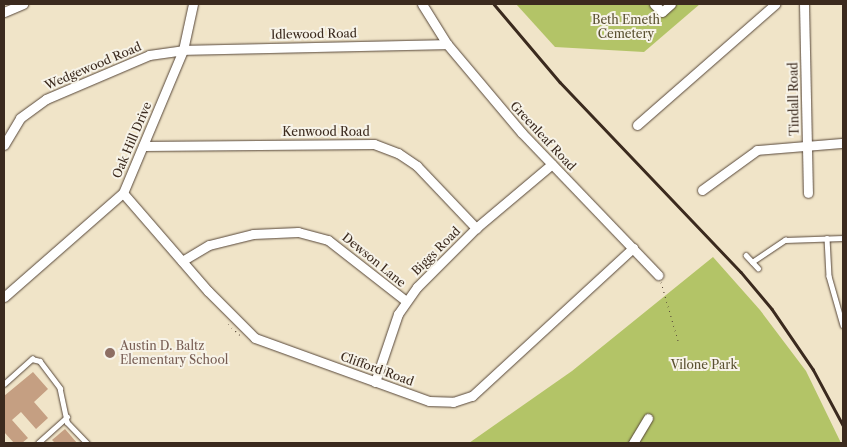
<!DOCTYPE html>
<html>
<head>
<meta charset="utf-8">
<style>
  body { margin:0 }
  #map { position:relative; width:847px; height:447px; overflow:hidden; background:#f0e4c8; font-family:"Libre Caslon Text",serif }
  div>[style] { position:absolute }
  .green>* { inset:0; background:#b3c467 }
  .building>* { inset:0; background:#c59f82 }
  .path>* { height:1px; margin-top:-0.5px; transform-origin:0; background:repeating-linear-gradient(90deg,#564638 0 1px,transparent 0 5px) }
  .roads { filter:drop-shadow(0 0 1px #564638) drop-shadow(0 0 1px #564638) }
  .lane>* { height:4.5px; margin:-2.25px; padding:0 2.25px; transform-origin:2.25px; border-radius:2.25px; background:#fff }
  .street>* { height:9px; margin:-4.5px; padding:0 4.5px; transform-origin:4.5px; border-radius:4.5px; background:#fff }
  .rail>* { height:2.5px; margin:-1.25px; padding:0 1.25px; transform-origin:1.25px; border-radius:1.25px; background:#3b2a1e }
  .dots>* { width:14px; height:14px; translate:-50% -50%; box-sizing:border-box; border:2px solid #f7f3e8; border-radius:50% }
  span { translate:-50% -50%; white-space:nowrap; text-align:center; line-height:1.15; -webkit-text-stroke:4px #f7f3e8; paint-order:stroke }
  .park-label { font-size:12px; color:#595030 }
  .street-label { font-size:12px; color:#3b2a1e }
  .education-label { font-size:12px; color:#785e54 }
  .left { translate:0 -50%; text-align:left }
  .frame { position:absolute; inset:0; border:5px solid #3b2a1e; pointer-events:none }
</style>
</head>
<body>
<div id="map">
  <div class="green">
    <div style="clip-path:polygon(516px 4px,700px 4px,644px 52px,555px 47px)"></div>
    <div style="clip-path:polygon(713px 257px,760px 310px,806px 371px,841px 443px,469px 443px,572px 371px)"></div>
  </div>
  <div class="building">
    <div style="clip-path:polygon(33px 372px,48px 389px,34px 402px,48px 418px,36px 429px,21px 412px,12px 420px,28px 438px,22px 443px,14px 443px,4px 432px,4px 396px)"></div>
    <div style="clip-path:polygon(65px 429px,77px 443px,55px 443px,52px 440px)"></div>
  </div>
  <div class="path">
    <div style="left:661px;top:282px;width:65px;rotate:73.8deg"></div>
    <div style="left:228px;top:324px;width:16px;rotate:43deg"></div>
  </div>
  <div class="roads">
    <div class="lane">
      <div style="left:827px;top:238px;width:38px;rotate:87deg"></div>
      <div style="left:829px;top:276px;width:51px;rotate:74.1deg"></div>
      <div style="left:746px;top:255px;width:18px;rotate:47deg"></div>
      <div style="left:752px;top:262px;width:40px;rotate:-34deg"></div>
      <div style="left:785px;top:240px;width:58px;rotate:-2deg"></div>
      <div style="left:4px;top:384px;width:38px;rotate:-42deg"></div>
      <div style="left:32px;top:359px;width:8px;rotate:14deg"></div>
      <div style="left:40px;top:361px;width:34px;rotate:53deg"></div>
      <div style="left:60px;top:388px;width:35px;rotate:78deg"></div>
      <div style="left:67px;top:422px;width:29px;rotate:46deg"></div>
      <div style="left:38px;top:443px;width:39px;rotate:-42deg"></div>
    </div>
    <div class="street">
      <div style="left:422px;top:4px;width:47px;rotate:58deg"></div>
      <div style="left:447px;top:44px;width:116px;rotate:49.9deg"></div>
      <div style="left:522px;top:133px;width:197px;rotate:46.2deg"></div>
      <div style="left:654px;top:4px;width:11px;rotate:45deg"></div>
      <div style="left:662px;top:12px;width:12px;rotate:-42deg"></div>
      <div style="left:804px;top:4px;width:189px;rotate:88.8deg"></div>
      <div style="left:4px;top:12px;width:21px;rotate:-23deg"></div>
      <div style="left:637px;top:125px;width:184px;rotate:-41.2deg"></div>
      <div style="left:4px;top:145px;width:31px;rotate:-59deg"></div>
      <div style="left:20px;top:118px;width:32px;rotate:-36deg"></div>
      <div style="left:46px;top:99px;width:112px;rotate:-23.1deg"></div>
      <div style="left:149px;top:55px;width:34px;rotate:-8deg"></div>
      <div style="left:183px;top:50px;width:264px;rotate:-1.3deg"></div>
      <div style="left:143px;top:146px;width:231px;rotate:-0.5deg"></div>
      <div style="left:374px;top:144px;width:26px;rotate:21deg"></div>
      <div style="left:398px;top:153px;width:23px;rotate:34deg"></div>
      <div style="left:417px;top:166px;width:86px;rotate:46.4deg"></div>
      <div style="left:702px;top:190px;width:68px;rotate:-36deg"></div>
      <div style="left:757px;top:150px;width:86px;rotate:-4.7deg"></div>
      <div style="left:123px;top:193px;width:130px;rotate:49.1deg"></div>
      <div style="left:208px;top:291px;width:66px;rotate:45deg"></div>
      <div style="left:255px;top:338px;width:185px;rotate:19.9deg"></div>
      <div style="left:429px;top:401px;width:24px;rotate:2deg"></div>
      <div style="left:453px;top:402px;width:20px;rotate:-18deg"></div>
      <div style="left:472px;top:396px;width:219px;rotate:-42.6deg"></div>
      <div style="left:182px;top:261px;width:31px;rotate:-31deg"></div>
      <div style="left:209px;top:245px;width:45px;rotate:-14deg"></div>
      <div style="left:253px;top:234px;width:45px;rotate:-2.5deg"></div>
      <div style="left:298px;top:232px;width:31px;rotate:15deg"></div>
      <div style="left:328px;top:240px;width:99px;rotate:38deg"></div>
      <div style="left:4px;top:297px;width:158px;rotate:-41.2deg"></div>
      <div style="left:123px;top:193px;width:155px;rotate:-67.2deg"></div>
      <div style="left:183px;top:50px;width:47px;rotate:-77.7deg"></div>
      <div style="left:375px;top:382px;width:72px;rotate:-71.3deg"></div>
      <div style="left:398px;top:314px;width:33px;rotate:-55deg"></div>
      <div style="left:417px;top:287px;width:83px;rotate:-45deg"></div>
      <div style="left:476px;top:228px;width:99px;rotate:-40.1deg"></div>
      <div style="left:633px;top:443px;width:29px;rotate:-59deg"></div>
    </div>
  </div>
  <div class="rail">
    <div style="left:494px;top:4px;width:102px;rotate:49.8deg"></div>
    <div style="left:560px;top:82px;width:262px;rotate:46.4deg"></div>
    <div style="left:741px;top:272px;width:48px;rotate:50deg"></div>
    <div style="left:772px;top:309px;width:73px;rotate:55.7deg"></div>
    <div style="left:813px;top:369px;width:64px;rotate:61.8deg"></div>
  </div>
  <div class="dots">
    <div style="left:110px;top:353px;background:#8d6e63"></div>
  </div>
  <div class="park-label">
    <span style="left:626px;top:27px">Beth Emeth<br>Cemetery</span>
    <span style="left:704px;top:365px">Vilone Park</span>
  </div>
  <div class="street-label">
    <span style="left:314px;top:34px;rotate:-1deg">Idlewood Road</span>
    <span style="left:93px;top:66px;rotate:-23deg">Wedgewood Road</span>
    <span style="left:794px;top:99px;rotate:-91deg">Tindall Road</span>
    <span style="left:326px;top:132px">Kenwood Road</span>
    <span style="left:543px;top:136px;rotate:47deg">Greenleaf Road</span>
    <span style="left:132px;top:140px;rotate:-67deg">Oak Hill Drive</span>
    <span style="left:436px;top:251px;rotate:-45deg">Biggs Road</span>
    <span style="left:374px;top:260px;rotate:39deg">Dewson Lane</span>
    <span style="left:377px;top:369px;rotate:20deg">Clifford Road</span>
  </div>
  <div class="education-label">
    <span class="left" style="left:120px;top:353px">Austin D. Baltz<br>Elementary School</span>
  </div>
  <div class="frame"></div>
</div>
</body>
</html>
